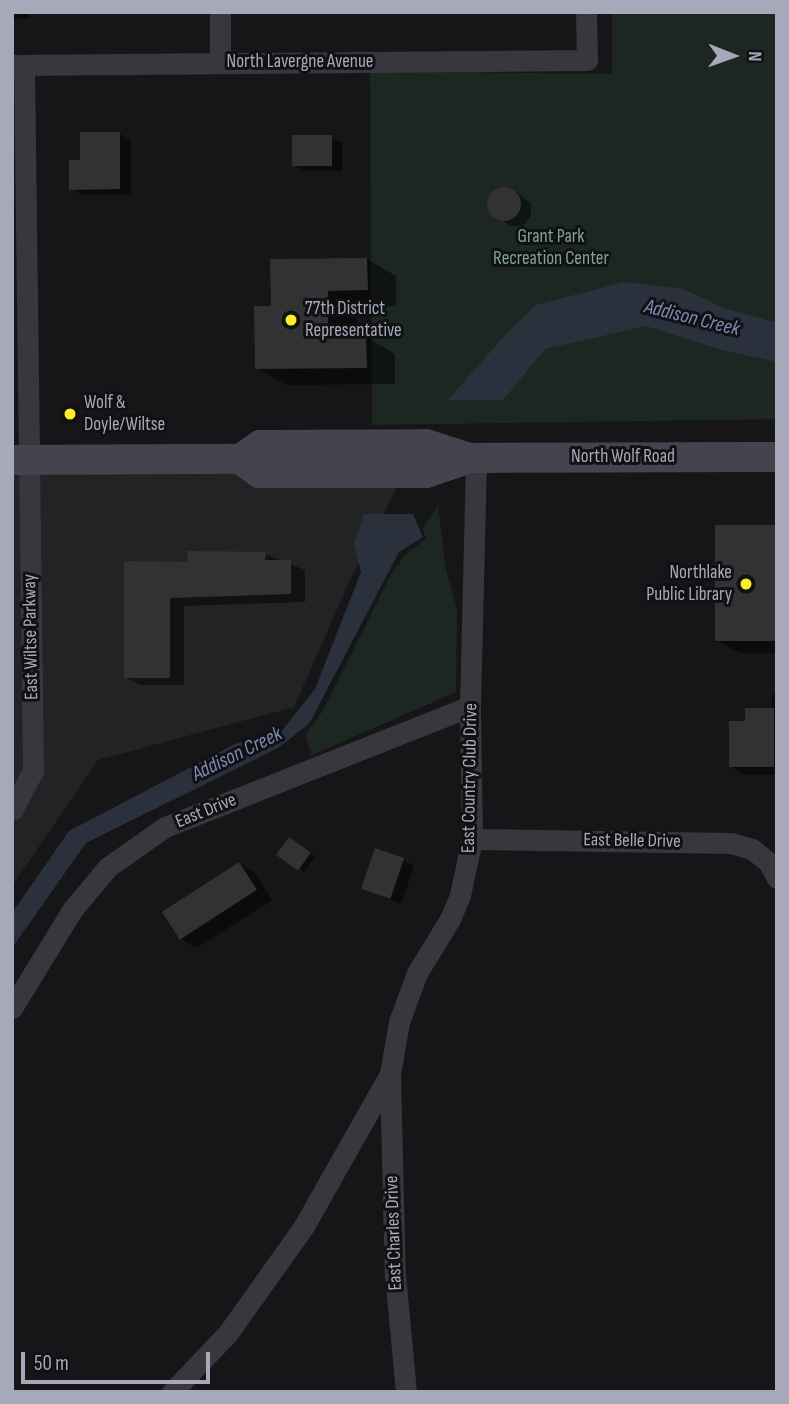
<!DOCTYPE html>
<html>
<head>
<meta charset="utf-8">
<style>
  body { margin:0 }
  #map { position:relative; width:789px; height:1404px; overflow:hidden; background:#161618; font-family:"Sofia Sans Condensed",sans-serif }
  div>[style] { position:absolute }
  .built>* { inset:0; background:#232225 }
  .green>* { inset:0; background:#1d2721 }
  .water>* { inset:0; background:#2b303d }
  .shadow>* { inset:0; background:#0007; transform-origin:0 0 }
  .building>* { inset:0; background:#323134; transform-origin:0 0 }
  .round { border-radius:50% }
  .street>* { height:21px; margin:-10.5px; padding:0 10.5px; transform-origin:10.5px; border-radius:10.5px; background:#37373d }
  .secondary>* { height:30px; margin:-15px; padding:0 15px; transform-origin:15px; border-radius:15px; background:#45444e }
  .dots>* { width:19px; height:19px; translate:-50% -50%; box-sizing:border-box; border:4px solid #111113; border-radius:50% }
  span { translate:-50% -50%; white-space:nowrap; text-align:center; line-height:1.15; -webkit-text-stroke:6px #111113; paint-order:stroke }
  .street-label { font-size:19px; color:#a7a8b9 }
  .park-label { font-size:19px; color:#7ca68a }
  .poi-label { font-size:19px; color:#a7a8b9 }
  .left { translate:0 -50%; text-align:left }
  .right { translate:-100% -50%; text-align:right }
  .water-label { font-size:21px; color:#7b8bb7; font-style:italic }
  .frame { position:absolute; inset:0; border:14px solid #a7a8b9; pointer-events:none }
  .north { position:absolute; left:698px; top:21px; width:70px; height:70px; -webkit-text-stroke:5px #111113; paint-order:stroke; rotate:91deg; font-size:19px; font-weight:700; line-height:28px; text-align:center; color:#a7a8b9 }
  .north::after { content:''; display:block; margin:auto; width:24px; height:32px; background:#a7a8b9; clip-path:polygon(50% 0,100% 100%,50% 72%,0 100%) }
  .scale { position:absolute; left:21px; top:1352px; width:189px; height:32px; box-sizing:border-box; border:4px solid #a7a8b9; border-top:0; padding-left:9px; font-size:21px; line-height:24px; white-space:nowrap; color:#a7a8b9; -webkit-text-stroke:5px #111113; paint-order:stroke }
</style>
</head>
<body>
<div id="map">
  <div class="built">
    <div style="clip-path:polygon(412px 458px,350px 580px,294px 707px,98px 760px,12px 886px,12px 460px)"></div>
  </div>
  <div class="green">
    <div style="clip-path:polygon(612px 12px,777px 12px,777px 419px,372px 425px,370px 71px,612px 74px)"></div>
    <div style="clip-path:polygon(438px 506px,446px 569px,457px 610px,456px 692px,312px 755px,305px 735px,322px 712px,390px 576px,406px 554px,426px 539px,423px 528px)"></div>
  </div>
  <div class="water">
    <div style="clip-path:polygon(624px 282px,683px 289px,724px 308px,777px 323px,777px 362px,722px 350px,646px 326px,545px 349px,503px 400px,448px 400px,505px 335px,536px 305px)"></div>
    <div style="clip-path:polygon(364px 514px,413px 514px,423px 537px,399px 552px,309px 724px,278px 748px,86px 843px,12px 948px,12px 913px,69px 831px,235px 744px,281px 732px,315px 689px,361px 572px,354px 544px)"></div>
  </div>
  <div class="shadow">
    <div style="left:12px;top:12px;width:17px;height:7px"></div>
    <div style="clip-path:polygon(120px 134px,131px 140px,131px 195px,82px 195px,71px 189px,82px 162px)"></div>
    <div style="clip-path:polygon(331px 137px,342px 143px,342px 171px,305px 171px,294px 165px)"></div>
    <div style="clip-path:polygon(511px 188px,531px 204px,531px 216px,523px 226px,510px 226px,490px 210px,490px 197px,499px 189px)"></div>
    <div style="clip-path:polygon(367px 259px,396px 276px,396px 306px,356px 306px,357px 337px,366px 337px,395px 354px,395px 384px,286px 385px,257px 368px,273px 307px)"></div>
    <div style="clip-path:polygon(777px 527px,777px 653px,740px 653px,718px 641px)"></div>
    <div style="clip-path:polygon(265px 554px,305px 570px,305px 602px,184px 606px,184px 685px,140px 685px,125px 677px,189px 563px)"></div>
    <div style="clip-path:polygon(772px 694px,777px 694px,777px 774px,745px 775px,731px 766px,747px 722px,772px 709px)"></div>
    <div style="clip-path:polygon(295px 842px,315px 857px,304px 872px,279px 855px)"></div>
    <div style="clip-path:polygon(403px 860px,414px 866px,401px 904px,363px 888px)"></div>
    <div style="clip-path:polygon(239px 864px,255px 873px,272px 900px,197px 948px,180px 938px)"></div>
  </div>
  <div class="building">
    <div style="clip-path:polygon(80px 132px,120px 132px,120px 189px,69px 190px,69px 160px,80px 160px)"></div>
    <div style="left:292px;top:135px;width:40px;height:31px"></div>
    <div class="round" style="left:487px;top:187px;width:34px;height:34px"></div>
    <div style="clip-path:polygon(367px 258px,368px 290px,328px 291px,328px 336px,366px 335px,367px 368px,255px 369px,254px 306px,271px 306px,270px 259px)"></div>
    <div style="left:777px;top:525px;width:116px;height:62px;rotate:90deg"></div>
    <div style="clip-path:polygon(187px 551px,266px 552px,265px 560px,291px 560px,291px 594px,170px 598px,170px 678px,124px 678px,124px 561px,188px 562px)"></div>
    <div style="clip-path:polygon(745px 708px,774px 708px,774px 767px,729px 767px,729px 721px,745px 721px)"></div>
    <div style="left:289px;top:837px;width:27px;height:22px;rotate:36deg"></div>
    <div style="left:375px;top:848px;width:31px;height:43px;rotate:19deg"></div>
    <div style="left:239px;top:862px;width:33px;height:92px;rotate:57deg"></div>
  </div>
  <div class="street">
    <div style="left:220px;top:12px;width:50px;rotate:90deg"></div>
    <div style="left:12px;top:65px;width:575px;rotate:-0.5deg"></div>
    <div style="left:587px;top:60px;width:48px;rotate:-91.2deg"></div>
    <div style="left:12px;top:810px;width:44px;rotate:-61.7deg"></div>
    <div style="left:33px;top:771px;width:706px;rotate:-90.73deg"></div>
    <div style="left:472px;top:839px;width:259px;rotate:0.9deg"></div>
    <div style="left:731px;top:843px;width:22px;rotate:16deg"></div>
    <div style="left:752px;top:849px;width:22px;rotate:39deg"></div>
    <div style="left:769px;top:863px;width:17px;rotate:62deg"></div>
    <div style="left:12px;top:1008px;width:115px;rotate:-58.5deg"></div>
    <div style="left:72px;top:910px;width:56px;rotate:-50.1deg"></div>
    <div style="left:108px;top:867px;width:70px;rotate:-35.1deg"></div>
    <div style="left:165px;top:827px;width:328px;rotate:-21.6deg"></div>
    <div style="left:390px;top:1076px;width:199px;rotate:88.6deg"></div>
    <div style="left:395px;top:1275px;width:118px;rotate:84.6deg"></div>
    <div style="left:172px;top:1392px;width:81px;rotate:-46.5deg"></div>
    <div style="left:228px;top:1333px;width:131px;rotate:-54.6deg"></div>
    <div style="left:304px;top:1226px;width:175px;rotate:-60.5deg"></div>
    <div style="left:390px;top:1074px;width:53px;rotate:-80.2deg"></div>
    <div style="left:399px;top:1022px;width:52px;rotate:-69.8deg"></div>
    <div style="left:417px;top:973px;width:63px;rotate:-58.6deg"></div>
    <div style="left:450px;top:919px;width:26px;rotate:-67deg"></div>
    <div style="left:460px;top:895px;width:57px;rotate:-77.9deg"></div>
    <div style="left:472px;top:839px;width:133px;rotate:-90.9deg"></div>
    <div style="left:470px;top:706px;width:249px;rotate:-88.6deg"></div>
  </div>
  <div class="secondary">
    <div style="left:240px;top:459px;width:24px;rotate:36deg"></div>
    <div style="left:259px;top:473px;width:167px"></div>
    <div style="left:426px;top:473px;width:46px;rotate:-18.8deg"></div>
    <div style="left:470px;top:458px;width:307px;rotate:-0.2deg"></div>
    <div style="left:12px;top:460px;width:228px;rotate:-0.3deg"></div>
    <div style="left:240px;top:459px;width:24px;rotate:-35deg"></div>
    <div style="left:260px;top:445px;width:166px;rotate:-0.3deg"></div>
    <div style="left:426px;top:444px;width:46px;rotate:17.7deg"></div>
  </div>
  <div class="dots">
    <div style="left:291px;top:320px;background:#ffee27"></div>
    <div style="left:70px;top:414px;background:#ffee27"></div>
    <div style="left:746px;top:584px;background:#ffee27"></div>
  </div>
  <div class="street-label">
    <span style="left:300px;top:62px">North Lavergne Avenue</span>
    <span style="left:623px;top:457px">North Wolf Road</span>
    <span style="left:31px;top:637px;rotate:-91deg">East Wiltse Parkway</span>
    <span style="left:470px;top:778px;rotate:-89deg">East Country Club Drive</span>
    <span style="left:206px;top:811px;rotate:-22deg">East Drive</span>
    <span style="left:632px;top:841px;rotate:1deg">East Belle Drive</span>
    <span style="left:394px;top:1233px;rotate:-92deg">East Charles Drive</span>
  </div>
  <div class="park-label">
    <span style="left:551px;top:248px">Grant Park<br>Recreation Center</span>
  </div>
  <div class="poi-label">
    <span class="left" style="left:305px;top:320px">77th District<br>Representative</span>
    <span class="left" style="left:84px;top:414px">Wolf &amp;<br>Doyle/Wiltse</span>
    <span class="right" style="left:732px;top:584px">Northlake<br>Public Library</span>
  </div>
  <div class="water-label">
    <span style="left:692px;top:318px;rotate:14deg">Addison Creek</span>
    <span style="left:237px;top:754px;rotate:-26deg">Addison Creek</span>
  </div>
  <div class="frame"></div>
  <div class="north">N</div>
  <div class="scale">50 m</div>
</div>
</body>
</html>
